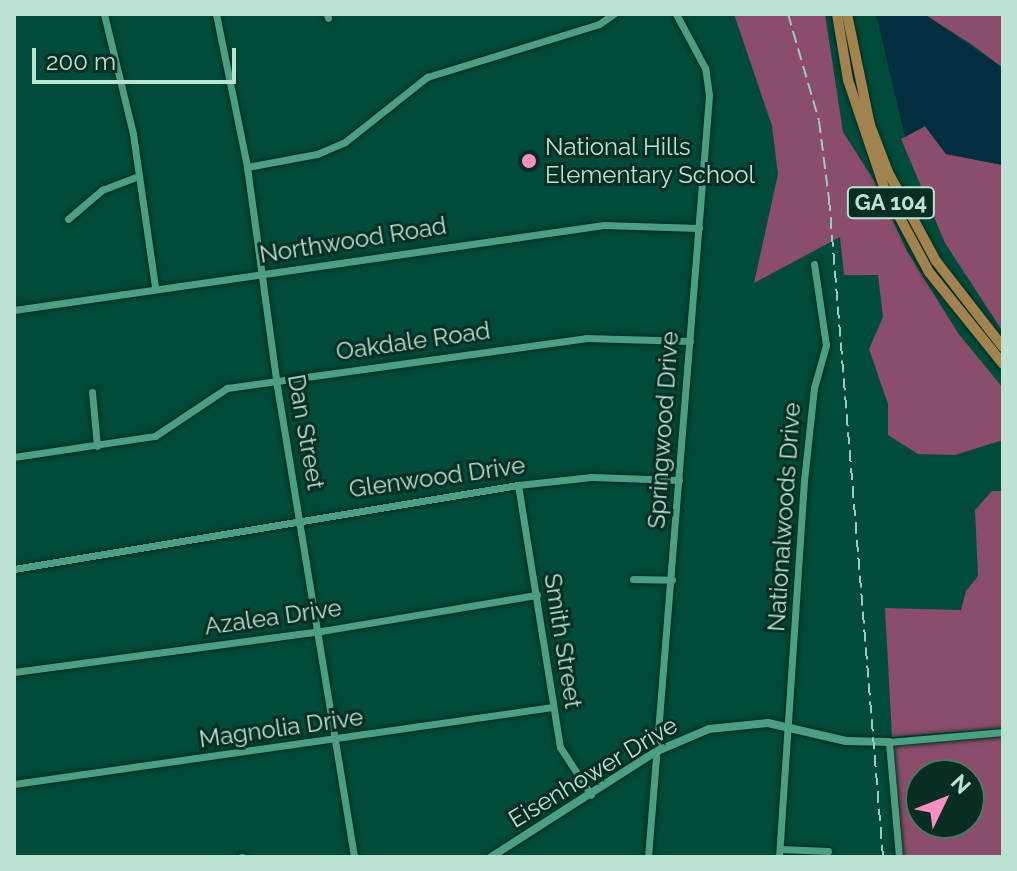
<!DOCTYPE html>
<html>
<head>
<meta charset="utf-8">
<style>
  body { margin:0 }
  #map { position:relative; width:1017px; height:871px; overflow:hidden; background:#004b39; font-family:Raleway,sans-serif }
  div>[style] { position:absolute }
  .green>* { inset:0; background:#8a4d6b }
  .water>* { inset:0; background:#042e3f }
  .roads { filter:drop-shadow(0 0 2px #002e21) drop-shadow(0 0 2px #002e21) }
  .minor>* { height:7px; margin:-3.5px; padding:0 3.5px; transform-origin:3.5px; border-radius:3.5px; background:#4c9f84 }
  .tertiary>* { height:8px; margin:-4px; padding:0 4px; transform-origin:4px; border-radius:4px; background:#4c9f84 }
  .primary>* { height:10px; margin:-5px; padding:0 5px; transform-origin:5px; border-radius:5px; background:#a2834f }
  .rail>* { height:2px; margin-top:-1px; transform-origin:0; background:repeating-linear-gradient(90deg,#9dcaba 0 12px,transparent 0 18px) }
  .dots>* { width:22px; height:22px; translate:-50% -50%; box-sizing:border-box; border:4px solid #082d22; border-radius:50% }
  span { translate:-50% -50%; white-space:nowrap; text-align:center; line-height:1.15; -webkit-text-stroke:6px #082d22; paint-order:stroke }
  .shield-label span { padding:2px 6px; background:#082d22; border:2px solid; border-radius:6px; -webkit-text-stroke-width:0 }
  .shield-label { font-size:22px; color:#bbe2d3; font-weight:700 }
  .poi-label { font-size:24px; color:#bbe2d3 }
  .left { translate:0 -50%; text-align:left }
  .street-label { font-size:24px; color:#bbe2d3 }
  .frame { position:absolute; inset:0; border:16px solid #bbe2d3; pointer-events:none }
  .north { position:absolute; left:905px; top:759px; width:80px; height:80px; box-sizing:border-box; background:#082d22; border:2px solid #507569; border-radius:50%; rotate:47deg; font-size:22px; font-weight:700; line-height:32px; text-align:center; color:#bbe2d3 }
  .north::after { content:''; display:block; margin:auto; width:28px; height:36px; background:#fb8fc4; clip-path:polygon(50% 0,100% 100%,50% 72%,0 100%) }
  .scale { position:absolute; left:32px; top:48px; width:204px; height:36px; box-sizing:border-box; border:4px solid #bbe2d3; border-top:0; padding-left:10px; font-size:24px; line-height:28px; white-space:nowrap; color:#bbe2d3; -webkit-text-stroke:6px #082d22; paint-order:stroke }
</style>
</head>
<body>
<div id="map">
  <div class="green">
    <div style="clip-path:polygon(734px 14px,825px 14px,843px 132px,875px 182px,907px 251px,958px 333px,1003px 388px,1003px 440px,955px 455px,918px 454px,888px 435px,888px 404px,869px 349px,883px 317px,878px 275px,844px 275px,840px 237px,754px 283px,778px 174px,772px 126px)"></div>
    <div style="clip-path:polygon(924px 14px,1001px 14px,1003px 68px,971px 44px)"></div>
    <div style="clip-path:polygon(925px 126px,946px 154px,1003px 165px,1003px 332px,945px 243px,901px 139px)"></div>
    <div style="clip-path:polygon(992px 491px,1003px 491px,1003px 728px,892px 737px,885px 608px,961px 610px,966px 591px,978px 576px,975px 510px)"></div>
    <div style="clip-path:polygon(evenodd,1003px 730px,1003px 857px,898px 857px,889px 742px,1003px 730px,921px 775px,969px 775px,969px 823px,921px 823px,921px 775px)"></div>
  </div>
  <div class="water">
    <div style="clip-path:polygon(876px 14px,924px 14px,1003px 68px,1003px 165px,946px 154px,925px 126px,905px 137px)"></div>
  </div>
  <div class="roads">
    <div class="minor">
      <div style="left:104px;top:14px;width:123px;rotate:76.4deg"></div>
      <div style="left:133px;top:134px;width:155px;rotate:81.8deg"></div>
      <div style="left:216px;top:14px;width:156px;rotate:78.5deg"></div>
      <div style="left:247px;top:167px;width:215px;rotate:82.2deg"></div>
      <div style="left:276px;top:380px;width:483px;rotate:80.7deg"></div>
      <div style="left:327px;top:14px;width:4px;rotate:76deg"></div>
      <div style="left:247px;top:167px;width:71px;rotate:-10.5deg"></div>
      <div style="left:317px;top:154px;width:30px;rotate:-23deg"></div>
      <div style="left:345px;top:142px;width:105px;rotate:-38.4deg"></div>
      <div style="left:427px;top:77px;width:180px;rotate:-17.1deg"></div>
      <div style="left:599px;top:24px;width:18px;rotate:-34deg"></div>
      <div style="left:68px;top:219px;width:45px;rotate:-40.5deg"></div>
      <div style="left:102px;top:190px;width:39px;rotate:-21deg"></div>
      <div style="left:14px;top:310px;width:596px;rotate:-8.2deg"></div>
      <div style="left:604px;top:225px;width:95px;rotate:1.8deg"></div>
      <div style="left:92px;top:392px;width:54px;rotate:84.7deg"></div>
      <div style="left:14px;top:457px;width:143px;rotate:-8.5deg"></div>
      <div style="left:155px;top:436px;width:87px;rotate:-33.7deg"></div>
      <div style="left:227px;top:388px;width:362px;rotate:-7.9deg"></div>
      <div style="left:586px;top:338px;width:104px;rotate:1.7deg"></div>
      <div style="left:518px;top:485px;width:265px;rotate:80.9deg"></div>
      <div style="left:560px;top:747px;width:57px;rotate:57.1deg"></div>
      <div style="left:14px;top:569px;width:511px;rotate:-9.46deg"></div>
      <div style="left:518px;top:485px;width:74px;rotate:-6.2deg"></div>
      <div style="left:592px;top:477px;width:87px;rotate:2deg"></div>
      <div style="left:633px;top:579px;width:39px;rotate:1deg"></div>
      <div style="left:14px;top:672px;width:310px;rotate:-7.6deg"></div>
      <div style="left:321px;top:631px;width:219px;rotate:-9.5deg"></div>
      <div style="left:14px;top:784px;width:544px;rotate:-8.13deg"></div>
      <div style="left:780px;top:849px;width:48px;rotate:2.4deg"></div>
      <div style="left:241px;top:857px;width:1px"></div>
      <div style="left:648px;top:857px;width:764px;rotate:-85.42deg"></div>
      <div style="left:709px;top:95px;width:27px;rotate:-98deg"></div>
      <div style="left:705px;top:68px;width:61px;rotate:-118.2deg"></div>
      <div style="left:779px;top:857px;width:377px;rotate:-86.2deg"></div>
      <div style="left:804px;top:481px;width:94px;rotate:-83.9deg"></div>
      <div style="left:814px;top:388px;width:45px;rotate:-74.4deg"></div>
      <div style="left:826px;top:345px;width:82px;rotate:-98.4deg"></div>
      <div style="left:899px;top:857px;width:115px;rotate:-95deg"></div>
      <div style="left:889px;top:742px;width:114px;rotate:-5deg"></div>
    </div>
    <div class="tertiary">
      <div style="left:491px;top:857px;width:195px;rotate:-32.6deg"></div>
      <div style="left:655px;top:752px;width:59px;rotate:-23.1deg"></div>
      <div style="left:709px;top:729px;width:59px;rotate:-5.8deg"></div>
      <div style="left:768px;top:723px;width:80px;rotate:13deg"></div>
      <div style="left:846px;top:741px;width:43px;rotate:1.3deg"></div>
    </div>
    <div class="primary">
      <div style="left:837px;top:14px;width:67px;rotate:80.5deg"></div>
      <div style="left:848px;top:80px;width:116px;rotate:71.4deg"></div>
      <div style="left:885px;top:190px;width:93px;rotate:61.8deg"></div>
      <div style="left:929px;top:272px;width:118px;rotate:51.2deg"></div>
      <div style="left:847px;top:14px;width:113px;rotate:78.3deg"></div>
      <div style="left:870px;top:125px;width:50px;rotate:69deg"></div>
      <div style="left:888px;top:172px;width:101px;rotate:61.7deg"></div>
      <div style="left:936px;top:261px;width:109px;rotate:52.1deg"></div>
    </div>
  </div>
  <div class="rail">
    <div style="left:788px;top:14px;width:111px;rotate:73.8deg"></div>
    <div style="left:819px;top:121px;width:79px;rotate:82.7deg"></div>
    <div style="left:829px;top:199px;width:660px;rotate:85.31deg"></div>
  </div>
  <div class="dots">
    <div style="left:529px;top:161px;background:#fb8fc4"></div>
  </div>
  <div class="shield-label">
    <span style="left:891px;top:203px">GA 104</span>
  </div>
  <div class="poi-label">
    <span class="left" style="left:545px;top:161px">National Hills<br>Elementary School</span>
  </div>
  <div class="street-label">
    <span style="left:353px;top:240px;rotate:-9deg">Northwood Road</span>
    <span style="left:413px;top:341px;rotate:-8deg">Oakdale Road</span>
    <span style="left:663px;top:430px;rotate:-86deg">Springwood Drive</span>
    <span style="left:306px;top:432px;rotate:80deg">Dan Street</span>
    <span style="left:437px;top:477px;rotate:-8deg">Glenwood Drive</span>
    <span style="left:784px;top:517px;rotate:-86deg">Nationalwoods Drive</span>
    <span style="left:273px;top:617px;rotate:-8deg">Azalea Drive</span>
    <span style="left:563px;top:641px;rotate:81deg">Smith Street</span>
    <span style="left:281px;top:728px;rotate:-8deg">Magnolia Drive</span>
    <span style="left:593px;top:772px;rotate:-31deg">Eisenhower Drive</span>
  </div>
  <div class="frame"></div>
  <div class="north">N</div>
  <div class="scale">200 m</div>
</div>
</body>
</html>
